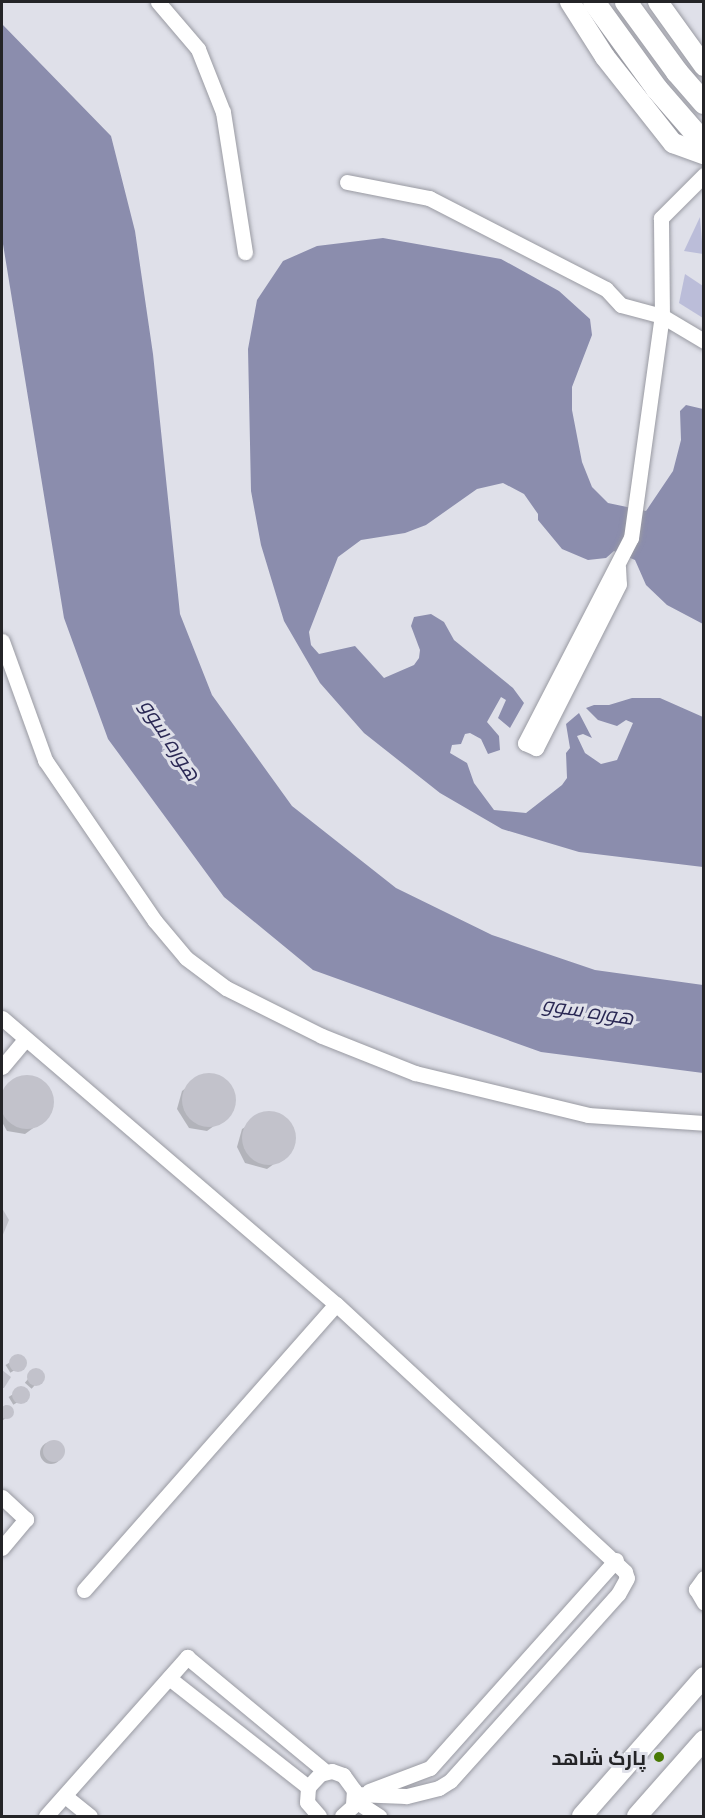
<!DOCTYPE html>
<html>
<head>
<meta charset="utf-8">
<style>
  body { margin:0 }
  #map { position:relative; width:705px; height:1818px; overflow:hidden; background:#dfe0e9; font-family:Merriweather,Cairo,serif }
  div>[style] { position:absolute }
  .green>* { inset:0; background:#bbbdd9 }
  .water>* { inset:0; background:#8b8dad }
  .shadow>* { inset:0; background:#0003; transform-origin:0 0 }
  .round { border-radius:50% }
  .building>* { inset:0; background:#c2c2cb }
  .roads { filter:drop-shadow(0 0 2px #999aa2) drop-shadow(0 0 2px #999aa2) }
  .minor>* { height:15px; margin:-7.5px; padding:0 7.5px; transform-origin:7.5px; border-radius:7.5px; background:#fff }
  .major>* { height:20px; margin:-10px; padding:0 10px; transform-origin:10px; border-radius:10px; background:#fff }
  .highway>* { height:22px; margin:-11px; padding:0 11px; transform-origin:11px; border-radius:11px; background:#fff }
  .dots>* { width:16px; height:16px; translate:-50% -50%; box-sizing:border-box; border:3px solid #dfe0e9; border-radius:50% }
  span { translate:-50% -50%; white-space:nowrap; text-align:center; line-height:1.15; -webkit-text-stroke:6px #dfe0e9; paint-order:stroke }
  .poi-label { font-size:20px; color:#242427; font-weight:700 }
  .right { translate:-100% -50%; text-align:right }
  .water-label { font-size:21px; color:#2a2854; font-style:italic }
  .frame { position:absolute; inset:0; border:3px solid #242427; pointer-events:none }
</style>
</head>
<body>
<div id="map">
  <div class="green">
    <div style="clip-path:polygon(700px 217px,703px 254px,684px 251px)"></div>
    <div style="clip-path:polygon(685px 274px,703px 286px,703px 318px,679px 303px)"></div>
  </div>
  <div class="water">
    <div style="clip-path:polygon(2px 24px,111px 136px,135px 231px,153px 354px,180px 614px,212px 695px,292px 806px,396px 888px,492px 935px,595px 970px,703px 985px,703px 1073px,541px 1052px,313px 970px,224px 897px,108px 739px,64px 618px,2px 238px)"></div>
    <div style="clip-path:polygon(383px 238px,501px 259px,559px 291px,590px 319px,592px 335px,572px 387px,572px 410px,582px 462px,592px 487px,608px 503px,646px 511px,673px 471px,681px 440px,680px 411px,686px 405px,703px 409px,703px 624px,667px 605px,646px 585px,635px 560px,614px 551px,606px 558px,588px 560px,562px 549px,538px 520px,538px 514px,524px 494px,503px 483px,477px 489px,426px 525px,405px 533px,361px 540px,338px 557px,309px 632px,311px 645px,319px 654px,355px 646px,384px 678px,414px 665px,419px 658px,420px 650px,411px 626px,414px 617px,431px 614px,444px 622px,454px 640px,513px 688px,524px 703px,510px 728px,498px 718px,506px 700px,501px 697px,487px 722px,499px 736px,500px 750px,488px 754px,481px 739px,470px 733px,465px 734px,461px 744px,452px 745px,450px 753px,467px 763px,474px 783px,494px 810px,526px 813px,562px 785px,567px 778px,566px 753px,570px 748px,566px 724px,579px 713px,592px 738px,583px 734px,577px 736px,585px 753px,601px 764px,617px 760px,633px 723px,626px 720px,617px 726px,598px 720px,586px 708px,594px 705px,609px 705px,632px 698px,660px 698px,703px 717px,703px 867px,579px 852px,502px 829px,440px 793px,364px 733px,320px 683px,284px 621px,261px 545px,251px 491px,248px 349px,257px 300px,283px 261px,317px 246px)"></div>
  </div>
  <div class="shadow">
    <div style="clip-path:polygon(204px 1075px,226px 1081px,234px 1097px,229px 1115px,207px 1131px,189px 1128px,177px 1109px,182px 1091px)"></div>
    <div style="clip-path:polygon(22px 1078px,40px 1081px,52px 1100px,47px 1118px,25px 1134px,7px 1131px,2px 1122px,2px 1092px)"></div>
    <div style="clip-path:polygon(269px 1113px,286px 1119px,294px 1135px,289px 1153px,267px 1169px,245px 1163px,237px 1147px,242px 1129px)"></div>
    <div style="left:20px;top:1356px;width:9px;height:17px;rotate:58deg"></div>
    <div style="left:36px;top:1370px;width:9px;height:17px;rotate:41deg"></div>
    <div style="left:23px;top:1388px;width:9px;height:17px;rotate:58deg"></div>
    <div style="clip-path:polygon(6px 1405px,11px 1414px,2px 1421px,2px 1409px)"></div>
    <div class="round" style="left:40px;top:1442px;width:22px;height:22px"></div>
  </div>
  <div class="building">
    <div class="round" style="left:182px;top:1073px;width:54px;height:54px"></div>
    <div class="round" style="left:0;top:1075px;width:54px;height:54px"></div>
    <div class="round" style="left:242px;top:1111px;width:54px;height:54px"></div>
    <div style="clip-path:polygon(2px 1208px,9px 1220px,2px 1237px)"></div>
    <div class="round" style="left:9px;top:1354px;width:18px;height:18px"></div>
    <div class="round" style="left:27px;top:1368px;width:18px;height:18px"></div>
    <div style="clip-path:polygon(2px 1370px,11px 1377px,4px 1388px,2px 1388px)"></div>
    <div class="round" style="left:12px;top:1386px;width:18px;height:18px"></div>
    <div class="round" style="left:0;top:1405px;width:14px;height:14px"></div>
    <div class="round" style="left:43px;top:1440px;width:22px;height:22px"></div>
  </div>
  <div class="roads">
    <div class="minor">
      <div style="left:158px;top:2px;width:62px;rotate:49.6deg"></div>
      <div style="left:198px;top:49px;width:68px;rotate:68.4deg"></div>
      <div style="left:223px;top:112px;width:142px;rotate:81.1deg"></div>
      <div style="left:347px;top:182px;width:84px;rotate:11deg"></div>
      <div style="left:429px;top:198px;width:199px;rotate:27.2deg"></div>
      <div style="left:606px;top:289px;width:22px;rotate:47deg"></div>
      <div style="left:621px;top:305px;width:42px;rotate:15deg"></div>
      <div style="left:662px;top:316px;width:49px;rotate:30.8deg"></div>
      <div style="left:618px;top:567px;width:17px;rotate:87deg"></div>
      <div style="left:619px;top:584px;width:184px;rotate:116.8deg"></div>
      <div style="left:536px;top:748px;width:12px;rotate:-156deg"></div>
      <div style="left:525px;top:743px;width:231px;rotate:-62.7deg"></div>
      <div style="left:631px;top:538px;width:224px;rotate:-82.1deg"></div>
      <div style="left:662px;top:316px;width:98px;rotate:-90.6deg"></div>
      <div style="left:661px;top:218px;width:61px;rotate:-45deg"></div>
      <div style="left:2px;top:641px;width:127px;rotate:70.1deg"></div>
      <div style="left:45px;top:760px;width:195px;rotate:55.7deg"></div>
      <div style="left:155px;top:921px;width:48px;rotate:50deg"></div>
      <div style="left:186px;top:958px;width:50px;rotate:36.9deg"></div>
      <div style="left:226px;top:988px;width:107px;rotate:26.6deg"></div>
      <div style="left:322px;top:1036px;width:100px;rotate:21.7deg"></div>
      <div style="left:415px;top:1073px;width:178px;rotate:13.6deg"></div>
      <div style="left:588px;top:1115px;width:116px;rotate:3.9deg"></div>
      <div style="left:2px;top:1018px;width:440px;rotate:40.6deg"></div>
      <div style="left:336px;top:1304px;width:394px;rotate:42.8deg"></div>
      <div style="left:625px;top:1572px;width:6px;rotate:72deg"></div>
      <div style="left:627px;top:1578px;width:18px;rotate:119deg"></div>
      <div style="left:618px;top:1594px;width:251px;rotate:131.9deg"></div>
      <div style="left:450px;top:1781px;width:13px;rotate:148deg"></div>
      <div style="left:439px;top:1788px;width:34px;rotate:166deg"></div>
      <div style="left:406px;top:1796px;width:51px;rotate:-177.8deg"></div>
      <div style="left:2px;top:1067px;width:35px;rotate:-50deg"></div>
      <div style="left:2px;top:1497px;width:33px;rotate:43deg"></div>
      <div style="left:26px;top:1519px;width:38px;rotate:130deg"></div>
      <div style="left:704px;top:1578px;width:14px;rotate:126deg"></div>
      <div style="left:696px;top:1589px;width:16px;rotate:60deg"></div>
      <div style="left:84px;top:1590px;width:381px;rotate:-48.6deg"></div>
      <div style="left:169px;top:1678px;width:177px;rotate:38.1deg"></div>
      <div style="left:369px;top:1791px;width:65px;rotate:-20.7deg"></div>
      <div style="left:430px;top:1768px;width:279px;rotate:-48.2deg"></div>
      <div style="left:65px;top:1796px;width:32px;rotate:39deg"></div>
      <div style="left:354px;top:1800px;width:30px;rotate:33deg"></div>
      <div style="left:46px;top:1816px;width:213px;rotate:-48.4deg"></div>
      <div style="left:187px;top:1657px;width:180px;rotate:39.6deg"></div>
      <div style="left:319px;top:1816px;width:18px;rotate:-131deg"></div>
      <div style="left:307px;top:1802px;width:15px;rotate:-86deg"></div>
      <div style="left:308px;top:1787px;width:18px;rotate:-47deg"></div>
      <div style="left:320px;top:1774px;width:12px;rotate:-14deg"></div>
      <div style="left:332px;top:1771px;width:12px;rotate:20deg"></div>
      <div style="left:343px;top:1775px;width:19px;rotate:54deg"></div>
      <div style="left:354px;top:1790px;width:16px;rotate:94deg"></div>
      <div style="left:353px;top:1806px;width:15px;rotate:138deg"></div>
    </div>
    <div class="major">
      <div style="left:570px;top:2px;width:65px;rotate:57.5deg"></div>
      <div style="left:605px;top:57px;width:110px;rotate:51.7deg"></div>
      <div style="left:673px;top:143px;width:33px;rotate:20deg"></div>
      <div style="left:658px;top:2px;width:79px;rotate:54.3deg"></div>
      <div style="left:582px;top:1816px;width:185px;rotate:-48.7deg"></div>
      <div style="left:637px;top:1816px;width:101px;rotate:-48.6deg"></div>
    </div>
    <div class="highway">
      <div style="left:594px;top:2px;width:107px;rotate:54.1deg"></div>
      <div style="left:657px;top:89px;width:72px;rotate:49deg"></div>
      <div style="left:626px;top:2px;width:87px;rotate:53.9deg"></div>
      <div style="left:677px;top:72px;width:41px;rotate:48.9deg"></div>
    </div>
  </div>
  <div class="dots">
    <div style="left:659px;top:1757px;background:#487903"></div>
  </div>
  <div class="poi-label">
    <span class="right" style="left:646px;top:1757px">پارک شاهد</span>
  </div>
  <div class="water-label">
    <span style="left:170px;top:740px;rotate:57deg">هوره سوو</span>
    <span style="left:588px;top:1011px;rotate:9deg">هوره سوو</span>
  </div>
  <div class="frame"></div>
</div>
</body>
</html>
